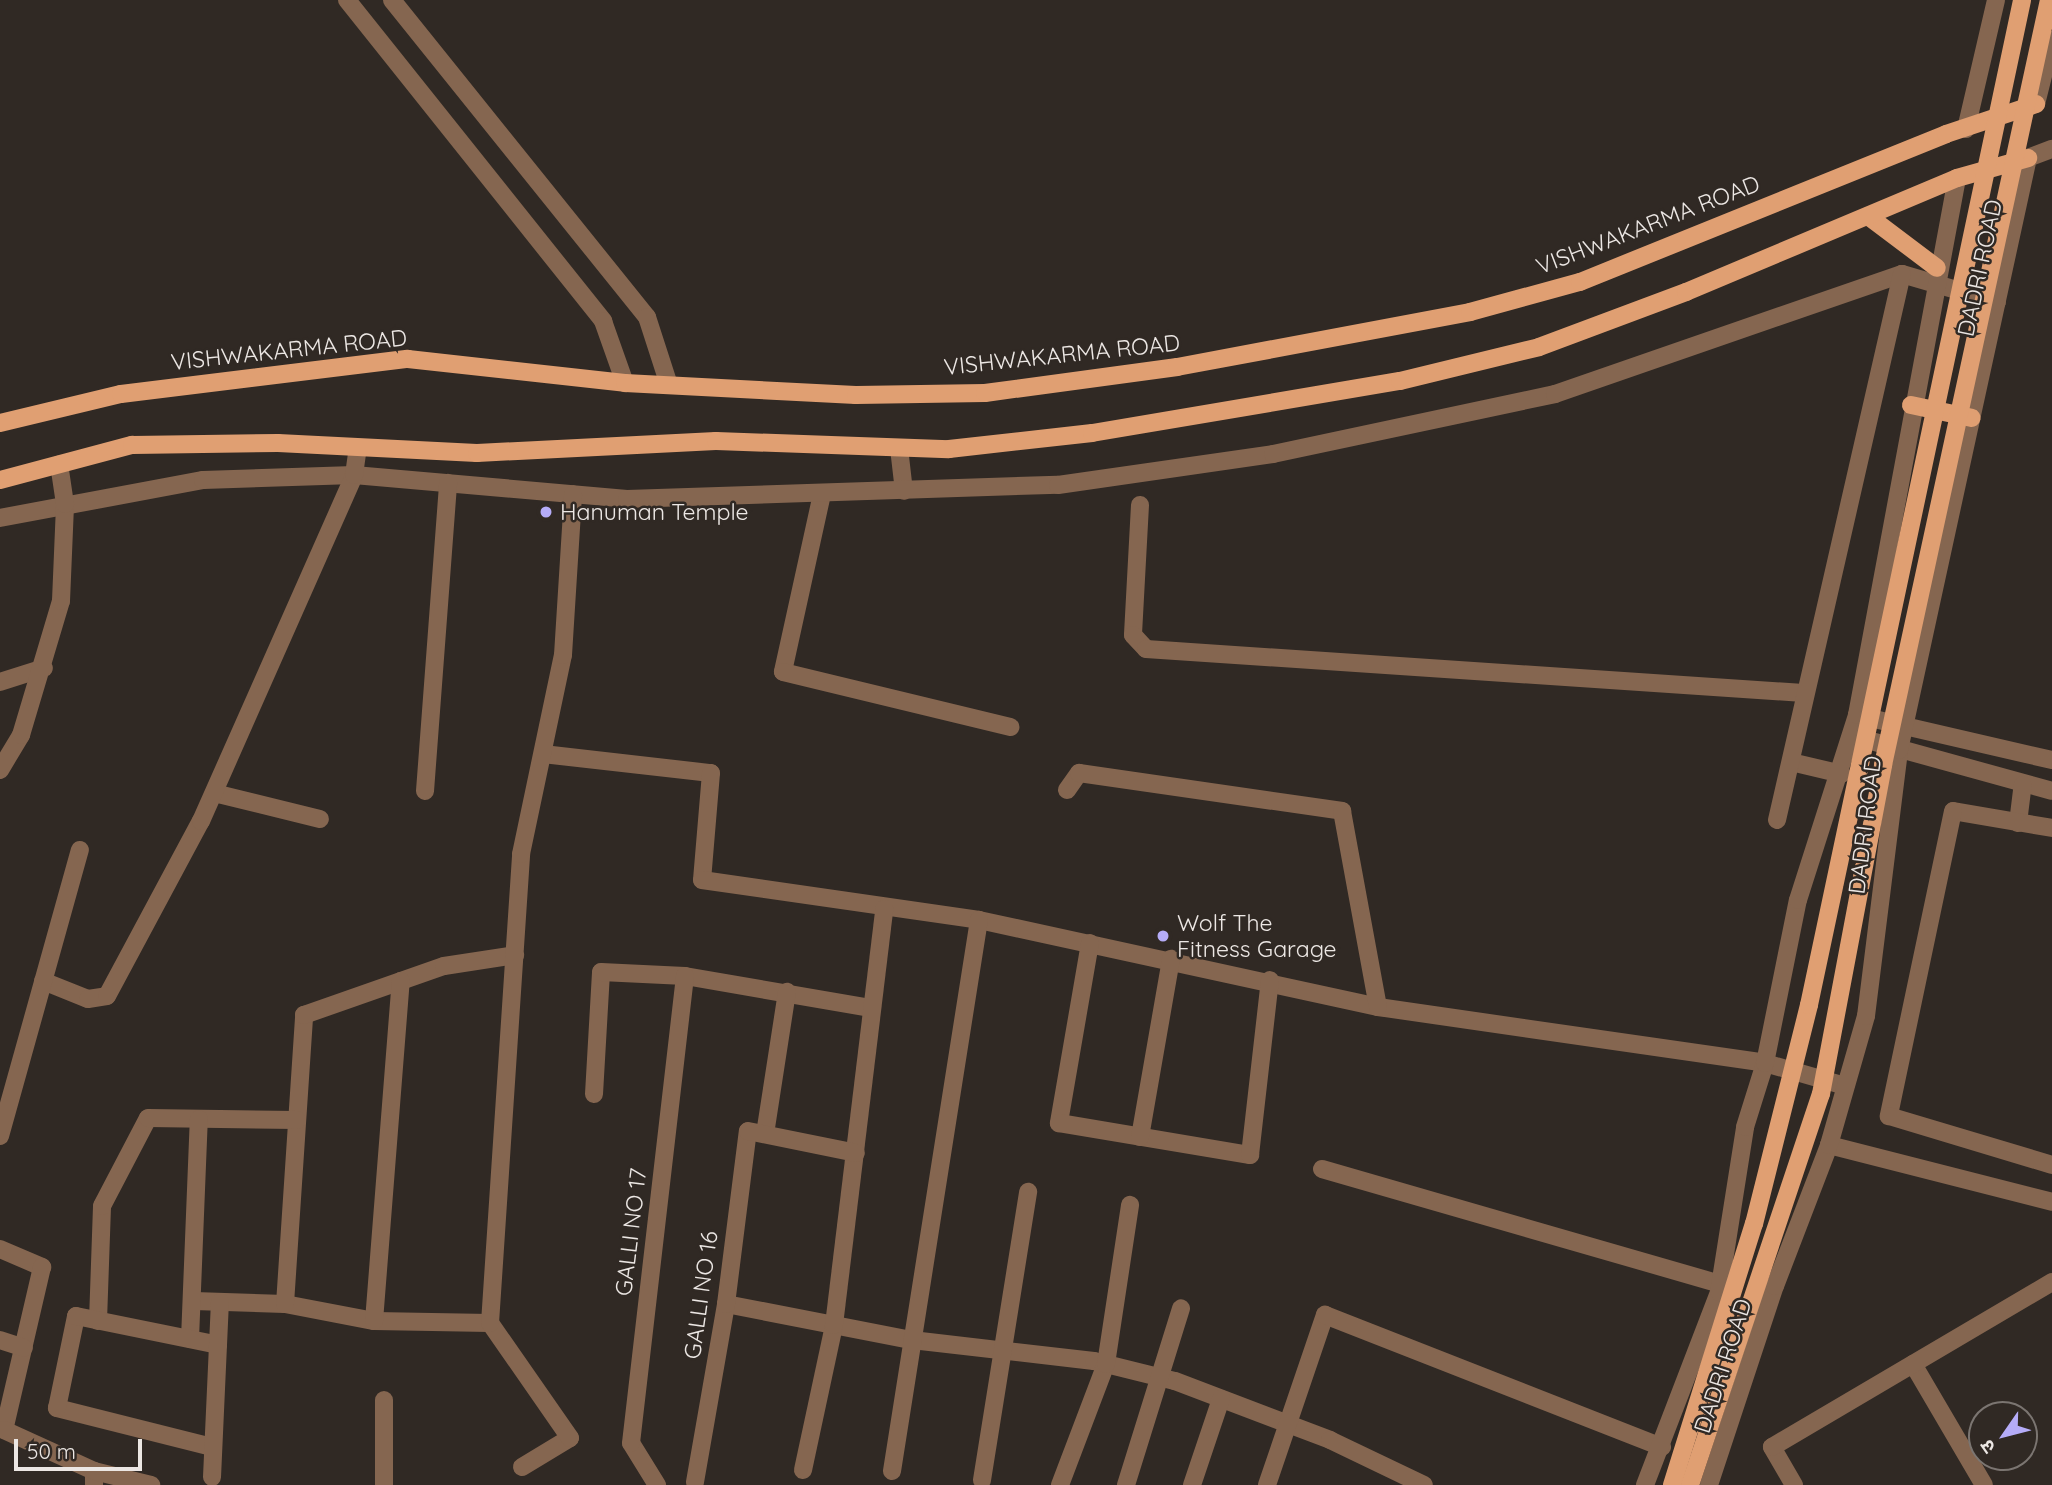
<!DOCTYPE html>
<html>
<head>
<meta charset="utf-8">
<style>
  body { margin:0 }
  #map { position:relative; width:2052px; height:1485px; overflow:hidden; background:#302924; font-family:Quicksand,"Noto Sans Devanagari",sans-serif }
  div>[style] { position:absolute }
  .minor>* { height:18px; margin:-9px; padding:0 9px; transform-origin:9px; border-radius:9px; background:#856650 }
  .major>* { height:18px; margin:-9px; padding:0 9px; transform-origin:9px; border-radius:9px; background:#e09f72 }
  .dots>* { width:19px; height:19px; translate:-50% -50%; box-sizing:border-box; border:4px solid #302924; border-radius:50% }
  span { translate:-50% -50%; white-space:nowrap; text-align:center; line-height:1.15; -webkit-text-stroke:5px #302924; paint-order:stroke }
  .street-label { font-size:23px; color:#ece7e4 }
  .poi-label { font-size:23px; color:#ece7e4 }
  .left { translate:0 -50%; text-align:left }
  .north { position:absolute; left:1968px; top:1401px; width:70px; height:70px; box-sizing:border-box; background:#302924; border:2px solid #7b7571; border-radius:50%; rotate:235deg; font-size:19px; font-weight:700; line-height:28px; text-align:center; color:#ece7e4 }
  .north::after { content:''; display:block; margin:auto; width:24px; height:32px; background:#b5acf8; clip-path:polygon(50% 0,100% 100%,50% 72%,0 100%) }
  .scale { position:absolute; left:14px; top:1439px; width:128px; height:32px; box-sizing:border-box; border:4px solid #ece7e4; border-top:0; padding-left:9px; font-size:21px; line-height:24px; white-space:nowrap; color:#ece7e4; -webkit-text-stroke:5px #302924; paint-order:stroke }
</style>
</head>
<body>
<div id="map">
  <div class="minor">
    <div style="left:347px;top:0;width:411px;rotate:51.4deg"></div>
    <div style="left:603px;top:321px;width:66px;rotate:70.5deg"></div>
    <div style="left:392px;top:0;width:407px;rotate:51.2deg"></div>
    <div style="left:647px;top:317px;width:71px;rotate:72.1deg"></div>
    <div style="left:2036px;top:104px;width:66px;rotate:-76deg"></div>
    <div style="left:1966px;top:129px;width:132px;rotate:-76.9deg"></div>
    <div style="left:899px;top:448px;width:43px;rotate:83.4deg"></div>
    <div style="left:822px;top:494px;width:182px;rotate:102.4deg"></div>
    <div style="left:783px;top:672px;width:234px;rotate:13.6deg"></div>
    <div style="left:1140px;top:505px;width:130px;rotate:93.1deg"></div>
    <div style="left:1133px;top:635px;width:19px;rotate:47deg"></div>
    <div style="left:1146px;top:649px;width:659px;rotate:3.83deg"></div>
    <div style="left:0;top:518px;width:207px;rotate:-10.6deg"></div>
    <div style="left:203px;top:480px;width:151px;rotate:-1.9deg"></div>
    <div style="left:354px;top:475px;width:274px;rotate:5deg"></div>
    <div style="left:627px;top:499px;width:431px;rotate:-1.9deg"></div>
    <div style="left:1058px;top:485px;width:217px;rotate:-8.2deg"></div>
    <div style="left:1273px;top:454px;width:288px;rotate:-12deg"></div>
    <div style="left:1555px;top:394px;width:367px;rotate:-19.1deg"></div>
    <div style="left:1902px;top:274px;width:99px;rotate:16.4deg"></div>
    <div style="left:0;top:682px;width:46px;rotate:-17.7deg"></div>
    <div style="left:1857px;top:715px;width:200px;rotate:13deg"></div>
    <div style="left:1853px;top:736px;width:206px;rotate:15.4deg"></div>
    <div style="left:543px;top:754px;width:169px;rotate:6.5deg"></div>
    <div style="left:711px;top:773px;width:107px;rotate:94.8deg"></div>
    <div style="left:702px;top:880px;width:280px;rotate:8.2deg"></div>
    <div style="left:979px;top:920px;width:408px;rotate:12.3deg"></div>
    <div style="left:1378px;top:1007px;width:391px;rotate:8.2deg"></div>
    <div style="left:1765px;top:1063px;width:83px;rotate:16deg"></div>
    <div style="left:1791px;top:762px;width:52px;rotate:13.2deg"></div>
    <div style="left:0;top:770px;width:41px;rotate:-59deg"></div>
    <div style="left:21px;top:735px;width:140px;rotate:-73.4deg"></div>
    <div style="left:61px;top:601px;width:97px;rotate:-87.6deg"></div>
    <div style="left:65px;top:504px;width:40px;rotate:-98.5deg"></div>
    <div style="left:1067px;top:790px;width:21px;rotate:-55deg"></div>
    <div style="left:1079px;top:773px;width:266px;rotate:8.2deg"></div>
    <div style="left:1342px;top:811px;width:199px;rotate:79.6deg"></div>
    <div style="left:425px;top:791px;width:309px;rotate:-85.7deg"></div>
    <div style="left:214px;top:793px;width:109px;rotate:13.8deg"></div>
    <div style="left:1777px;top:820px;width:560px;rotate:-77.11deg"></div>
    <div style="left:2018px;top:823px;width:38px;rotate:-83deg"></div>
    <div style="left:2052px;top:828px;width:100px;rotate:-170.3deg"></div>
    <div style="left:1953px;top:811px;width:312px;rotate:101.9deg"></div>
    <div style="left:1889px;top:1116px;width:170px;rotate:16.7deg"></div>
    <div style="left:1090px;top:943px;width:183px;rotate:99.8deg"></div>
    <div style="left:1059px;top:1123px;width:194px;rotate:9.5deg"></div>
    <div style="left:1250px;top:1155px;width:176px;rotate:-83.5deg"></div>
    <div style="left:43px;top:981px;width:48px;rotate:21.8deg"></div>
    <div style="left:88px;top:999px;width:19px;rotate:-9deg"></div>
    <div style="left:107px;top:996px;width:199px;rotate:-61.8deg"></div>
    <div style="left:201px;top:821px;width:378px;rotate:-66.1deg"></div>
    <div style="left:354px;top:475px;width:27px;rotate:-82deg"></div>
    <div style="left:594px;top:1094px;width:122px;rotate:-86.7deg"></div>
    <div style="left:601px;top:972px;width:84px;rotate:2.7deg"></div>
    <div style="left:685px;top:976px;width:189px;rotate:9.8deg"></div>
    <div style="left:765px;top:1134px;width:144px;rotate:-81.2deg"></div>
    <div style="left:0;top:1136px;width:297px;rotate:-74.4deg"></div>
    <div style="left:1140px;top:1137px;width:181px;rotate:-80.1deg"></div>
    <div style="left:1829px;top:1145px;width:230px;rotate:14.3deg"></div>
    <div style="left:1322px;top:1169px;width:414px;rotate:16.1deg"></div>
    <div style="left:0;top:1249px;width:46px;rotate:23.2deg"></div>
    <div style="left:42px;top:1267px;width:167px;rotate:103.1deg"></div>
    <div style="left:4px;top:1430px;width:99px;rotate:24.5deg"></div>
    <div style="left:94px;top:1471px;width:14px;rotate:90deg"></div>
    <div style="left:194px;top:1301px;width:91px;rotate:1.9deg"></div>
    <div style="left:285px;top:1304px;width:91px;rotate:10.8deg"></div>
    <div style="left:374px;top:1321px;width:116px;rotate:1deg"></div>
    <div style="left:285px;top:1304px;width:290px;rotate:-86.2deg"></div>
    <div style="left:304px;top:1015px;width:148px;rotate:-19.3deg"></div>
    <div style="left:444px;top:966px;width:72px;rotate:-8.8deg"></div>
    <div style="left:726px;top:1304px;width:189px;rotate:11deg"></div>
    <div style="left:912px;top:1340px;width:183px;rotate:6.6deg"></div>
    <div style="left:1094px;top:1361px;width:83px;rotate:13.9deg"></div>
    <div style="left:1175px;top:1381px;width:166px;rotate:20.8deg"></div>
    <div style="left:1330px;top:1440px;width:104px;rotate:25.6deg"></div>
    <div style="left:98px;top:1321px;width:115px;rotate:-88deg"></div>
    <div style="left:102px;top:1206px;width:99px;rotate:-62.4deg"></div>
    <div style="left:148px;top:1118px;width:149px;rotate:0.8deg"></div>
    <div style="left:374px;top:1321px;width:341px;rotate:-85.5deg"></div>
    <div style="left:190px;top:1339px;width:220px;rotate:-87.7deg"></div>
    <div style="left:0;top:1340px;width:25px;rotate:18deg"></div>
    <div style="left:1913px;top:1364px;width:140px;rotate:59.6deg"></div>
    <div style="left:384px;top:1400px;width:85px;rotate:90deg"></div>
    <div style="left:212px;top:1447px;width:160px;rotate:-165.9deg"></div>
    <div style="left:57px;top:1408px;width:94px;rotate:-78.3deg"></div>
    <div style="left:76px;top:1316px;width:145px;rotate:11.5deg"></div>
    <div style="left:522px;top:1467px;width:56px;rotate:-31.1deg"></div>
    <div style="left:570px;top:1438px;width:140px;rotate:-124.8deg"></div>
    <div style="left:490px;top:1323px;width:470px;rotate:-86.2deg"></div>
    <div style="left:521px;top:854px;width:203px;rotate:-78.1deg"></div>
    <div style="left:563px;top:655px;width:161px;rotate:-86.4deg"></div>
    <div style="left:803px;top:1470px;width:148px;rotate:-77.9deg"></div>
    <div style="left:834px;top:1325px;width:419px;rotate:-83.1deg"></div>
    <div style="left:94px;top:1471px;width:59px;rotate:13.8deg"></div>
    <div style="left:892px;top:1471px;width:558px;rotate:-81.03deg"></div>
    <div style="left:212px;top:1477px;width:175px;rotate:-87.4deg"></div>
    <div style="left:982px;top:1480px;width:292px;rotate:-80.9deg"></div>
    <div style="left:695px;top:1482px;width:181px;rotate:-80.1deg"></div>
    <div style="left:726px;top:1304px;width:174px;rotate:-82.8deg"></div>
    <div style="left:748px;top:1131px;width:110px;rotate:11.5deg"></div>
    <div style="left:657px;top:1485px;width:49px;rotate:-121.8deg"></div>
    <div style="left:631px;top:1443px;width:470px;rotate:-83.4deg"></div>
    <div style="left:1060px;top:1485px;width:129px;rotate:-69.2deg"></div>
    <div style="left:1106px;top:1364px;width:161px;rotate:-81.4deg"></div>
    <div style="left:1126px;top:1485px;width:185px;rotate:-72.7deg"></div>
    <div style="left:1192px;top:1485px;width:91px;rotate:-71.4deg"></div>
    <div style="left:1267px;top:1485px;width:180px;rotate:-71.2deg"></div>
    <div style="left:1325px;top:1315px;width:362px;rotate:21.4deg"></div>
    <div style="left:1645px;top:1485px;width:207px;rotate:-69deg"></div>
    <div style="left:1719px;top:1292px;width:167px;rotate:-81deg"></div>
    <div style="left:1745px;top:1127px;width:67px;rotate:-72.6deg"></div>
    <div style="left:1765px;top:1063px;width:166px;rotate:-78.6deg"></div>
    <div style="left:1798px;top:900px;width:194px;rotate:-72.3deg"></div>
    <div style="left:1857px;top:715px;width:546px;rotate:-79.45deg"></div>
    <div style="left:1709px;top:1485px;width:210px;rotate:-71.7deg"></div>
    <div style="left:1775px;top:1286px;width:151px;rotate:-69deg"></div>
    <div style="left:1829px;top:1145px;width:134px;rotate:-74deg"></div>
    <div style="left:1866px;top:1016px;width:268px;rotate:-82.9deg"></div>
    <div style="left:1899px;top:750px;width:606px;rotate:-77.71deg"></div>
    <div style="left:2028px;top:158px;width:26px;rotate:-21deg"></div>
    <div style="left:1794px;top:1485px;width:44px;rotate:-120.1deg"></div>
    <div style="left:1772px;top:1447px;width:325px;rotate:-30.5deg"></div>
  </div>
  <div class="major">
    <div style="left:1868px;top:216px;width:86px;rotate:37deg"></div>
    <div style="left:1911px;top:405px;width:62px;rotate:12deg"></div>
    <div style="left:0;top:423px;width:124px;rotate:-13.5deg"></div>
    <div style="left:121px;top:394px;width:289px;rotate:-7deg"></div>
    <div style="left:408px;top:359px;width:218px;rotate:6.3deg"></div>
    <div style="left:625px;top:383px;width:231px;rotate:3deg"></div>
    <div style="left:856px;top:395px;width:129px;rotate:-0.9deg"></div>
    <div style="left:985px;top:393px;width:194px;rotate:-7.7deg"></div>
    <div style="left:1177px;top:367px;width:298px;rotate:-10.6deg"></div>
    <div style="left:1470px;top:312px;width:114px;rotate:-15.3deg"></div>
    <div style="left:1580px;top:282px;width:395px;rotate:-22deg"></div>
    <div style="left:1946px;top:134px;width:95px;rotate:-18.4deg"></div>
    <div style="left:0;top:480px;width:137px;rotate:-14.9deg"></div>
    <div style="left:132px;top:445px;width:146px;rotate:-0.8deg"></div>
    <div style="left:278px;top:443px;width:199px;rotate:2.9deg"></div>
    <div style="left:477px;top:453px;width:239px;rotate:-2.9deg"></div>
    <div style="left:716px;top:441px;width:233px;rotate:2deg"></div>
    <div style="left:949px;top:449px;width:144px;rotate:-6.4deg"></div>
    <div style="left:1092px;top:433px;width:312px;rotate:-9.6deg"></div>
    <div style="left:1400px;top:381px;width:143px;rotate:-13.7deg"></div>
    <div style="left:1539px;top:347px;width:157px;rotate:-20.5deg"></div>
    <div style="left:1686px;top:292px;width:294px;rotate:-22.8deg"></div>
    <div style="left:1957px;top:178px;width:74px;rotate:-15.7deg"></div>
    <div style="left:1672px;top:1485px;width:274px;rotate:-72.6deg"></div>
    <div style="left:1754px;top:1224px;width:226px;rotate:-75.9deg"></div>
    <div style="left:1809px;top:1005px;width:1027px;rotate:-78.03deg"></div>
    <div style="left:1690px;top:1485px;width:412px;rotate:-71.5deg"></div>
    <div style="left:1821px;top:1094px;width:335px;rotate:-79.3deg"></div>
    <div style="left:1883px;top:765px;width:783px;rotate:-77.76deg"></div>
  </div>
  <div class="dots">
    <div style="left:546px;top:512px;background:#b5acf8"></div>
    <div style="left:1163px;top:936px;background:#b5acf8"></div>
  </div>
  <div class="street-label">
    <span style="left:1648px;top:225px;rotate:-21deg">VISHWAKARMA ROAD</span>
    <span style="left:1980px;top:268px;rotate:-78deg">DADRI ROAD</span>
    <span style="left:289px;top:350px;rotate:-6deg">VISHWAKARMA ROAD</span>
    <span style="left:1062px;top:355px;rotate:-6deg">VISHWAKARMA ROAD</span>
    <span style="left:1865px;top:825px;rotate:-83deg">DADRI ROAD</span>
    <span style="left:631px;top:1232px;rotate:-83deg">GALLI NO 17</span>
    <span style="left:701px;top:1295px;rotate:-82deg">GALLI NO 16</span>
    <span style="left:1723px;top:1366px;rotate:-72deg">DADRI ROAD</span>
  </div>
  <div class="poi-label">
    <span class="left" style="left:560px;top:512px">Hanuman Temple</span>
    <span class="left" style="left:1177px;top:936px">Wolf The<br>Fitness Garage</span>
  </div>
  <div class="north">उ</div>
  <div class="scale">50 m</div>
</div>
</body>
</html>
